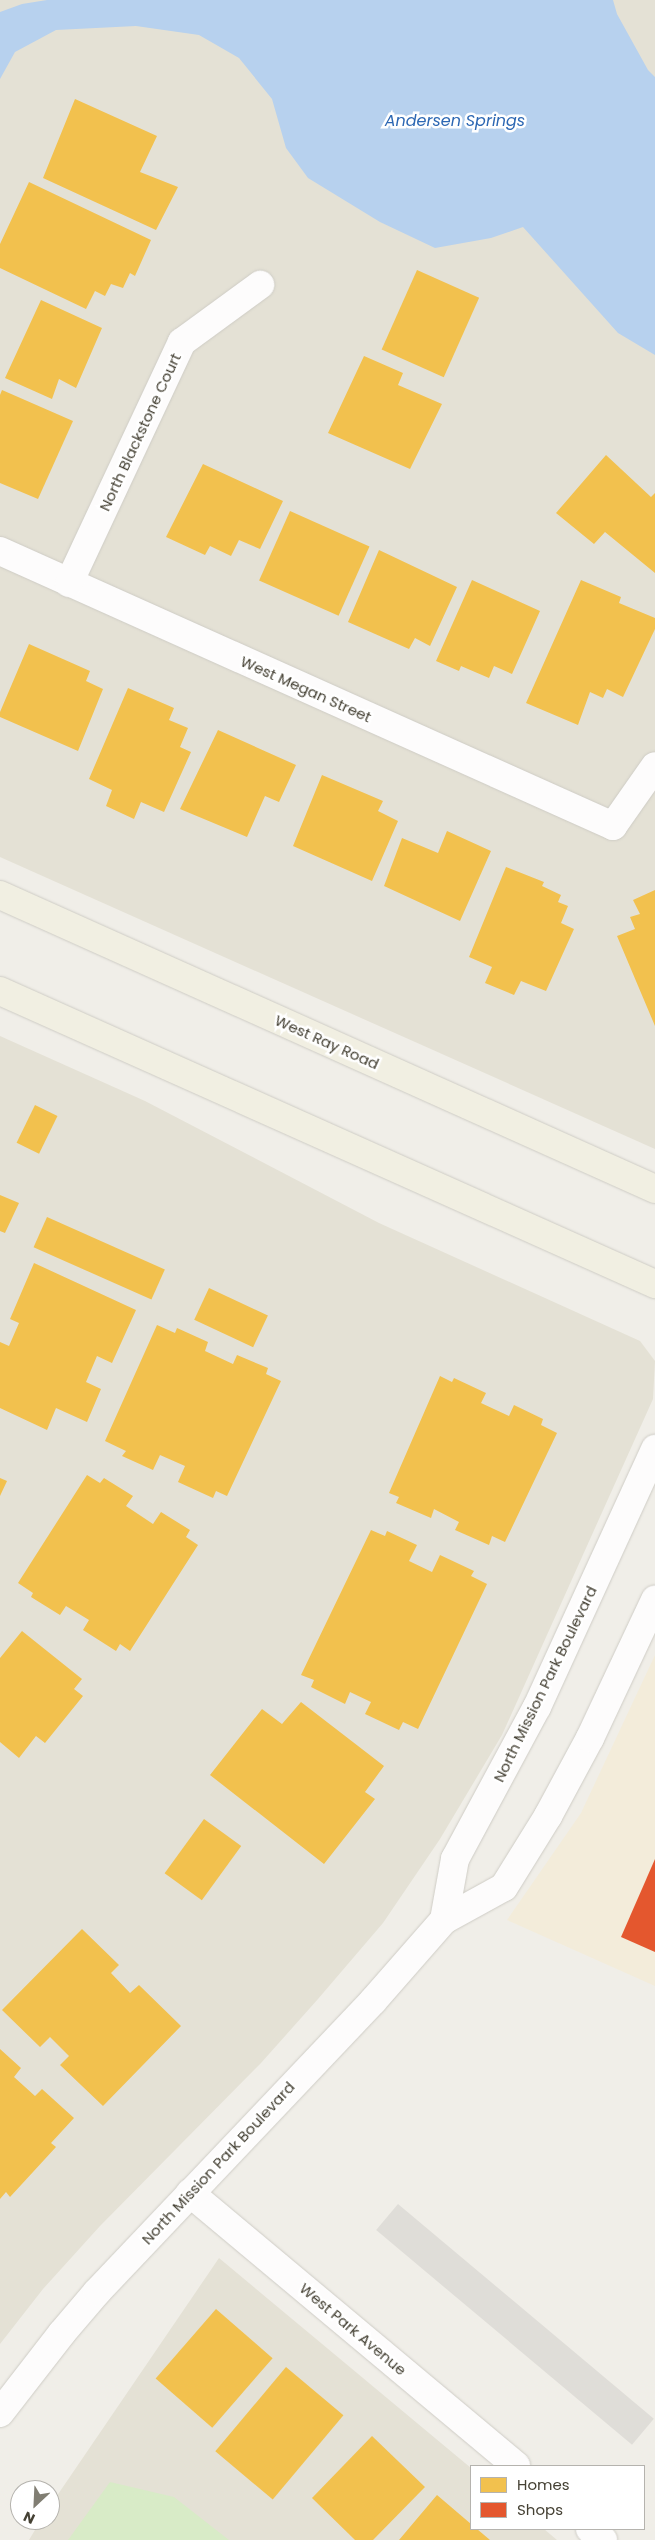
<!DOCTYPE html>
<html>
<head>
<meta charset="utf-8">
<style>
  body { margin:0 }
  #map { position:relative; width:655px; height:2540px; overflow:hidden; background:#f0eee8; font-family:Poppins,sans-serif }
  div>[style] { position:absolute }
  .residential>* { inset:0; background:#e4e1d5 }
  .commercial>* { inset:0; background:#f3ecda }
  .green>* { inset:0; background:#d8ebc7 }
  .parking>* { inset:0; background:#dfddd8; transform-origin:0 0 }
  .water>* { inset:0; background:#b7d1ee }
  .homes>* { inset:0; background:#f2c14e; transform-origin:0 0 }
  .shops>* { inset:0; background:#e4572e }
  .roads { filter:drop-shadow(0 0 1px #ceccc5) drop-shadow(0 0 1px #ceccc5) }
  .minor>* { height:28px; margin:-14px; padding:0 14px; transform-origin:14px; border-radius:14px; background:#fdfcfc }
  .major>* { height:28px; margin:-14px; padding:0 14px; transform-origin:14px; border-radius:14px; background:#f1efe2 }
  span { translate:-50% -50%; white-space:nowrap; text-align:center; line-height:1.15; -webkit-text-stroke:5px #fff; paint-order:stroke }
  .street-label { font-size:15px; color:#454134 }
  .water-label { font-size:16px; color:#2c67b3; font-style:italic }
  .legend { position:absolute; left:470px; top:2465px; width:175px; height:65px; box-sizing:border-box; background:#fff; border:1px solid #b5b3ae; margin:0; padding:6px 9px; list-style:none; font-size:15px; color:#454134 }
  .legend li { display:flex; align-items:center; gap:10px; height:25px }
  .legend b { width:25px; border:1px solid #b5b3ae }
  .north { position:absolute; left:10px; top:2480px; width:50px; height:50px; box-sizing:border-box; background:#fff; border:1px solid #b5b3ae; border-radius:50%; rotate:205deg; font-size:14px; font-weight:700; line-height:20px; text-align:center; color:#454134 }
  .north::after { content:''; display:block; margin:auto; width:18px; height:22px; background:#817e73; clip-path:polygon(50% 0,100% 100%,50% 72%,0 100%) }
</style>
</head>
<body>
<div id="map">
  <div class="residential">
    <div style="clip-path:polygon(0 0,655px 0,655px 1149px,0 857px)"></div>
    <div style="clip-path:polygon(0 1036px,145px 1101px,379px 1223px,640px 1341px,655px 1361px,653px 1399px,502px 1735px,440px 1839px,383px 1923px,318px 1999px,261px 2063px,100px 2226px,43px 2289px,0 2344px)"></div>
    <div style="clip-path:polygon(219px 2258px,471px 2468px,471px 2529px,544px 2529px,557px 2540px,29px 2540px,41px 2520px,50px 2520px,50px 2506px)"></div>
  </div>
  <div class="commercial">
    <div style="clip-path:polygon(655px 1655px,655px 1986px,507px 1920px,581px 1813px)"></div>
  </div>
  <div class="green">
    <div style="clip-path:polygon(110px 2482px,174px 2497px,229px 2540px,68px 2540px)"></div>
  </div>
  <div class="parking">
    <div style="left:398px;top:2204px;width:334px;height:34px;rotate:40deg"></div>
  </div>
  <div class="water">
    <div style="clip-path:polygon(47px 0,613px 0,617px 14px,648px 70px,655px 77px,655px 355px,618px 333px,523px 227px,491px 238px,435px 248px,380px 222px,308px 178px,286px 148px,272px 99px,239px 58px,199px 35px,136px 26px,56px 30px,15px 52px,0 79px,0 12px,22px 4px)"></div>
  </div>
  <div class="homes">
    <div style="clip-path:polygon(75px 99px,157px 136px,140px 172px,178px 187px,156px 230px,43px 178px)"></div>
    <div style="clip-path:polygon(29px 182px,151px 240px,135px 276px,130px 273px,123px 288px,111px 284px,105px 296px,95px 291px,86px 309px,0 268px,0 244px)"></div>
    <div style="left:417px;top:270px;width:68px;height:87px;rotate:24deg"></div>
    <div style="clip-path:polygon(41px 300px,102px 328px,76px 388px,59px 379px,52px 399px,5px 378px)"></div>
    <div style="clip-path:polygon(364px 356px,403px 373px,398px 385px,442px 404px,410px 469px,328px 433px)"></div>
    <div style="clip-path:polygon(2px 390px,73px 421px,38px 499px,0 483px,0 395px)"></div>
    <div style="clip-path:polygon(606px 455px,651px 497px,655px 493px,655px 573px,605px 532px,594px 544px,556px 513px)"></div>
    <div style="clip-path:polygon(203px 464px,283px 501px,260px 549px,239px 540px,231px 556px,210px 546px,205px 555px,166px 537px)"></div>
    <div style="left:290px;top:511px;width:87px;height:76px;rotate:24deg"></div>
    <div style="clip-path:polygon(379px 550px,457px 587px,430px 646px,415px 638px,409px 649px,348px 622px)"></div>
    <div style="clip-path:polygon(472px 580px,540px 611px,512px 674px,494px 666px,489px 678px,461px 666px,459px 671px,436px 661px)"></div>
    <div style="clip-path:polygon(581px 580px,621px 597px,619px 603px,655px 618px,655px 629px,623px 697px,607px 689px,603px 698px,590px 692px,578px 725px,526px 703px)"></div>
    <div style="clip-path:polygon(29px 644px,90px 671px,86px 681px,103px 689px,78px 751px,0 717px,0 712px)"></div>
    <div style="clip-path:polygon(128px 688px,174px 708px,169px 720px,188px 728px,180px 747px,191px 752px,164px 812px,141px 802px,134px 819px,106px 806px,112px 790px,89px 779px)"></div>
    <div style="clip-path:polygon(218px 730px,296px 765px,279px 802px,265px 796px,247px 837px,180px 809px)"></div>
    <div style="clip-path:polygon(322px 775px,383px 801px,378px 811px,398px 821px,372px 881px,293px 846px)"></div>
    <div style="clip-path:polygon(447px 831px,491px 851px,460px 921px,384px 886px,402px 838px,438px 853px)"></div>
    <div style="clip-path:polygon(506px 867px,544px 882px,542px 886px,561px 895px,558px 902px,568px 906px,561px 923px,574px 929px,546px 991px,521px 981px,514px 995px,485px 983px,492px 967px,469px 957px)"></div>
    <div style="clip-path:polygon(655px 890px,655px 1026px,617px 936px,635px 929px,630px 917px,640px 914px,633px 900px)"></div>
    <div style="left:35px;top:1105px;width:25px;height:42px;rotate:26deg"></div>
    <div style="clip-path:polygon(0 1195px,19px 1203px,5px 1233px,0 1231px)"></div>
    <div style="left:47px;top:1217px;width:129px;height:33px;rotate:24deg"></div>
    <div style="clip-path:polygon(34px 1263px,136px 1310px,112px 1363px,97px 1356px,86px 1382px,101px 1389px,87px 1422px,56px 1408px,47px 1430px,0 1408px,0 1342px,9px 1346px,19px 1323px,10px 1319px)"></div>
    <div style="left:209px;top:1288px;width:65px;height:35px;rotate:25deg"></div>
    <div style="clip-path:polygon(157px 1325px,175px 1333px,177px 1328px,208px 1342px,205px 1351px,233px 1364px,237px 1355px,268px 1368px,266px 1374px,281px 1381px,227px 1496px,216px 1491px,213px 1498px,178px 1482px,185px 1466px,160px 1455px,153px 1470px,122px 1456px,126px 1451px,105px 1441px)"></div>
    <div style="clip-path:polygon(440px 1376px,452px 1382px,454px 1378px,486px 1393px,481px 1403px,509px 1416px,514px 1405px,543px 1419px,541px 1425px,557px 1433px,505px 1542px,492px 1536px,489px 1545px,455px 1530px,459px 1522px,434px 1509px,431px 1518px,396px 1503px,399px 1497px,389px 1493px)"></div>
    <div style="clip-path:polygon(87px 1475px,100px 1483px,104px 1478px,133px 1496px,126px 1506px,153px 1524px,161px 1512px,190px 1530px,186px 1537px,198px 1545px,130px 1651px,120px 1644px,116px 1651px,83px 1630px,89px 1620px,66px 1606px,60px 1615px,31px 1597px,33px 1593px,18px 1583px)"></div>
    <div style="clip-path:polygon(0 1478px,7px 1481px,0 1496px)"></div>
    <div style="clip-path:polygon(371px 1530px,385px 1536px,387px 1531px,417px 1545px,409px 1561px,432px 1572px,440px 1555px,474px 1571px,471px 1576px,487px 1584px,418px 1729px,403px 1722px,399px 1730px,365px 1714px,371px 1702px,350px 1692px,345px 1704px,311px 1687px,314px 1680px,301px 1675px)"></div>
    <div style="clip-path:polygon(22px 1631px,82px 1679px,74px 1689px,83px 1696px,45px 1743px,36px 1736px,19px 1758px,0 1742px,0 1658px)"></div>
    <div style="clip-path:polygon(301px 1702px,384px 1766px,365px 1792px,375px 1799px,324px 1864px,210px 1775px,262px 1709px,282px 1724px)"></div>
    <div style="left:204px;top:1819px;width:46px;height:67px;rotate:36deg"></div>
    <div style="clip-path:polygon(82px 1929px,119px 1965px,111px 1973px,130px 1993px,139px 1985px,181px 2026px,103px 2106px,60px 2065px,69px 2056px,50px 2037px,40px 2047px,2px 2010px)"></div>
    <div style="clip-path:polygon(0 2049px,21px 2068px,14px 2077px,35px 2096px,42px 2089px,74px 2118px,51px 2143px,56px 2147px,10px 2197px,6px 2192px,0 2199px)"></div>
    <div style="left:216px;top:2309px;width:75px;height:92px;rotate:41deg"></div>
    <div style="left:286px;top:2367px;width:75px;height:110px;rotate:40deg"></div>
    <div style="clip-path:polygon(372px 2436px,425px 2487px,373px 2540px,355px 2540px,312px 2498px)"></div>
    <div style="clip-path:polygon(437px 2495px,471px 2524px,471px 2529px,477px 2529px,490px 2540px,399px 2540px)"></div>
  </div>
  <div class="shops">
    <div style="clip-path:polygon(655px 1859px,655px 1952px,621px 1937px)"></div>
  </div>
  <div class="roads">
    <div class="minor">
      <div style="left:0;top:551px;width:672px;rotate:24.16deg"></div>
      <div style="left:613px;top:826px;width:73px;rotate:-55deg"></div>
      <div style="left:69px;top:583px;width:266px;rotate:-64.9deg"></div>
      <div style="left:182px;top:342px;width:97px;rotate:-36.2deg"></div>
      <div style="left:444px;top:1920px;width:62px;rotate:-79.8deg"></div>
      <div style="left:455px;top:1859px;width:173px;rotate:-61.7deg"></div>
      <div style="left:537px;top:1707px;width:284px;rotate:-65.4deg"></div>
      <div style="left:190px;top:2193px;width:425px;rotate:39.9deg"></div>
      <div style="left:0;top:2413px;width:101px;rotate:-52.2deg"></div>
      <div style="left:62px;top:2333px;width:54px;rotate:-49.5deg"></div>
      <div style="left:97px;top:2292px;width:401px;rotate:-46.5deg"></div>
      <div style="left:373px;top:2001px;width:108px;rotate:-48.8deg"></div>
      <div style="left:444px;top:1920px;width:68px;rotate:-28.8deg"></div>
      <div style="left:504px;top:1887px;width:84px;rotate:-58.2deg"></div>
      <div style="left:548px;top:1816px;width:89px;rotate:-61.7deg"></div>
      <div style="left:590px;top:1738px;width:153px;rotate:-64.8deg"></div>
      <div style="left:590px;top:2529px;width:17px;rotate:40deg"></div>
    </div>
    <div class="major">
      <div style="left:0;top:895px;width:718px;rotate:24.17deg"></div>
      <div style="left:0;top:991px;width:718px;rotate:24.1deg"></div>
    </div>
  </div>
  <div class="street-label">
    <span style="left:140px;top:432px;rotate:-65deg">North Blackstone Court</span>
    <span style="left:306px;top:689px;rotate:24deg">West Megan Street</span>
    <span style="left:327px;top:1042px;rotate:24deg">West Ray Road</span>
    <span style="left:545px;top:1684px;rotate:-64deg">North Mission Park Boulevard</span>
    <span style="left:218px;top:2163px;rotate:-47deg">North Mission Park Boulevard</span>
    <span style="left:353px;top:2329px;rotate:40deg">West Park Avenue</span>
  </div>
  <div class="water-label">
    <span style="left:455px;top:121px">Andersen Springs</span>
  </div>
  <ul class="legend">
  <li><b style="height:14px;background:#f2c14e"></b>Homes</li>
  <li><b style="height:14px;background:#e4572e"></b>Shops</li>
  </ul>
  <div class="north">N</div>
</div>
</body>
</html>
